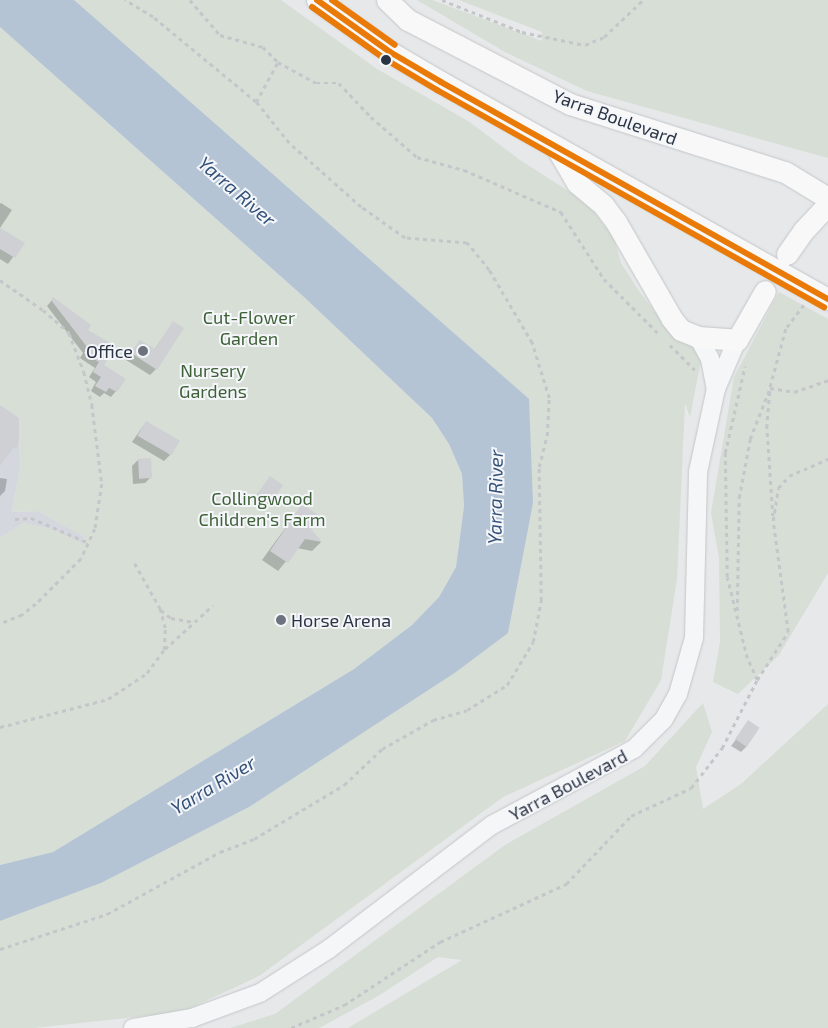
<!DOCTYPE html>
<html>
<head>
<meta charset="utf-8">
<style>
  body { margin:0 }
  #map { position:relative; width:828px; height:1028px; overflow:hidden; background:#e6e8ea; font-family:"Exo 2",sans-serif }
  div>[style] { position:absolute }
  .built>* { inset:0; background:#d4d7dd }
  .green>* { inset:0; background:#d6ded6 }
  .water>* { inset:0; background:#b4c4d5 }
  .shadow>* { inset:0; background:#0003 }
  .building>* { inset:0; background:#ced0d3; transform-origin:0 0 }
  .path>* { height:2.5px; margin-top:-1.25px; transform-origin:0; background:repeating-linear-gradient(90deg,#c5c6ca 0 4px,transparent 0 8px) }
  .roads { filter:drop-shadow(0 0 1px #c4c6c8) drop-shadow(0 0 1px #c4c6c8) }
  .minor>* { height:18px; margin:-9px; padding:0 9px; transform-origin:9px; border-radius:9px; background:#f5f6f7 }
  .major>* { height:21px; margin:-10.5px; padding:0 10.5px; transform-origin:10.5px; border-radius:10.5px; background:#f8f8f8 }
  .bus-1>* { height:6px; margin:-3px; padding:0 3px; transform-origin:3px; border-radius:3px; background:#ea7a07 }
  .bus-2>* { height:6px; margin:-3px; padding:0 3px; transform-origin:3px; border-radius:3px; background:#ea7a07 }
  .bus-3>* { height:6px; margin:-3px; padding:0 3px; transform-origin:3px; border-radius:3px; background:#ea7a07 }
  .dots>* { width:14px; height:14px; translate:-50% -50%; box-sizing:border-box; border:2px solid #f4f6f9; border-radius:50% }
  span { translate:-50% -50%; white-space:nowrap; text-align:center; line-height:1.15; -webkit-text-stroke:4px #f4f6f9; paint-order:stroke }
  .street-label { font-size:18px; color:#2b3445 }
  .park-label { font-size:18px; color:#3f6138 }
  .poi-label { font-size:18px; color:#2b3445 }
  .right { translate:-100% -50%; text-align:right }
  .left { translate:0 -50%; text-align:left }
  .water-label { font-size:19px; color:#34527a; font-style:italic }
</style>
</head>
<body>
<div id="map">
  <div class="built">
    <div style="clip-path:polygon(0 405px,19px 418px,20px 468px,12px 512px,38px 511px,83px 536px,84px 545px,52px 529px,23px 523px,0 538px)"></div>
  </div>
  <div class="green">
    <div style="clip-path:polygon(74px 0,281px 0,377px 69px,468px 121px,520px 160px,587px 203px,614px 238px,621px 263px,639px 291px,658px 316px,697px 350px,701px 360px,690px 417px,685px 403px,677px 579px,661px 680px,625px 741px,503px 797px,259px 976px,182px 1012px,34px 1028px,0 1028px,0 921px,101px 883px,249px 807px,533px 503px)"></div>
    <div style="clip-path:polygon(417px 0,432px 0,542px 41px,542px 32px,459px 0,828px 0,828px 158px,587px 91px,505px 52px)"></div>
    <div style="clip-path:polygon(0 27px,304px 297px,432px 418px,449px 444px,462px 474px,464px 506px,456px 567px,439px 597px,412px 625px,354px 669px,53px 852px,0 865px,0 538px,23px 523px,52px 529px,84px 544px,83px 536px,38px 511px,12px 512px,20px 468px,19px 418px,0 405px)"></div>
    <div style="clip-path:polygon(779px 292px,828px 319px,828px 573px,779px 655px,738px 694px,713px 682px,720px 642px,719px 558px,711px 513px,734px 377px)"></div>
    <div style="clip-path:polygon(703px 703px,712px 732px,696px 767px,703px 809px,741px 784px,828px 704px,828px 1028px,348px 1028px,462px 960px,438px 957px,378px 996px,319px 1028px,230px 1028px,275px 1014px,505px 845px,645px 766px)"></div>
  </div>
  <div class="water">
    <div style="clip-path:polygon(0 0,74px 0,529px 399px,533px 503px,508px 633px,456px 672px,249px 807px,101px 883px,0 921px,0 865px,53px 852px,354px 669px,412px 625px,439px 597px,456px 567px,464px 506px,462px 474px,449px 444px,432px 418px,304px 297px,0 27px)"></div>
  </div>
  <div class="shadow">
    <div style="clip-path:polygon(1px 203px,12px 210px,0 228px,0 204px)"></div>
    <div style="clip-path:polygon(0 229px,23px 243px,8px 264px,0 259px)"></div>
    <div style="clip-path:polygon(53px 299px,86px 330px,116px 391px,111px 397px,104px 393px,100px 397px,91px 391px,96px 382px,89px 377px,95px 368px,80px 358px,83px 353px,47px 306px)"></div>
    <div style="clip-path:polygon(173px 323px,156px 369px,150px 375px,126px 360px,140px 341px,154px 350px)"></div>
    <div style="clip-path:polygon(146px 422px,170px 455px,164px 461px,132px 442px)"></div>
    <div style="clip-path:polygon(138px 460px,151px 477px,145px 483px,133px 484px,132px 466px)"></div>
    <div style="clip-path:polygon(0 478px,7px 479px,5px 491px,0 496px)"></div>
    <div style="clip-path:polygon(270px 478px,269px 503px,263px 509px,252px 501px)"></div>
    <div style="clip-path:polygon(302px 505px,310px 529px,321px 542px,312px 551px,297px 548px,278px 571px,262px 560px)"></div>
    <div style="clip-path:polygon(749px 722px,747px 746px,741px 752px,731px 746px)"></div>
  </div>
  <div class="building">
    <div style="clip-path:polygon(0 228px,25px 243px,15px 258px,0 249px)"></div>
    <div style="clip-path:polygon(53px 297px,91px 325px,88px 330px,115px 346px,104px 365px,126px 379px,117px 392px,109px 388px,106px 392px,95px 386px,101px 377px,93px 372px,99px 362px,84px 353px,87px 347px,51px 300px)"></div>
    <div style="clip-path:polygon(173px 321px,184px 328px,157px 370px,131px 353px,140px 340px,155px 349px)"></div>
    <div style="clip-path:polygon(0 405px,19px 418px,19px 439px,17px 448px,13px 448px,0 466px)"></div>
    <div style="left:146px;top:421px;width:39px;height:17px;rotate:30deg"></div>
    <div style="left:151px;top:458px;width:20px;height:13px;rotate:87deg"></div>
    <div style="left:270px;top:476px;width:16px;height:23px;rotate:35deg"></div>
    <div style="clip-path:polygon(302px 504px,320px 516px,311px 529px,322px 542px,305px 539px,288px 563px,270px 551px)"></div>
    <div style="left:748px;top:720px;width:14px;height:23px;rotate:34deg"></div>
  </div>
  <div class="path">
    <div style="left:190px;top:0;width:46px;rotate:49.4deg"></div>
    <div style="left:220px;top:35px;width:45px;rotate:15.6deg"></div>
    <div style="left:263px;top:47px;width:21px;rotate:45deg"></div>
    <div style="left:278px;top:62px;width:43px;rotate:28.9deg"></div>
    <div style="left:316px;top:83px;width:23px"></div>
    <div style="left:339px;top:83px;width:47px;rotate:46.7deg"></div>
    <div style="left:371px;top:117px;width:61px;rotate:41deg"></div>
    <div style="left:417px;top:157px;width:49px;rotate:15.5deg"></div>
    <div style="left:464px;top:170px;width:106px;rotate:23.4deg"></div>
    <div style="left:561px;top:212px;width:80px;rotate:57.3deg"></div>
    <div style="left:604px;top:279px;width:78px;rotate:45deg"></div>
    <div style="left:442px;top:0;width:86px;rotate:21.8deg"></div>
    <div style="left:522px;top:32px;width:64px;rotate:11.7deg"></div>
    <div style="left:585px;top:45px;width:21px;rotate:-23deg"></div>
    <div style="left:604px;top:37px;width:54px;rotate:-43.5deg"></div>
    <div style="left:256px;top:102px;width:46px;rotate:-61.2deg"></div>
    <div style="left:0;top:280px;width:52px;rotate:34.9deg"></div>
    <div style="left:43px;top:310px;width:35px;rotate:41deg"></div>
    <div style="left:69px;top:333px;width:42px;rotate:69deg"></div>
    <div style="left:84px;top:372px;width:34px;rotate:76deg"></div>
    <div style="left:92px;top:405px;width:80px;rotate:82.8deg"></div>
    <div style="left:102px;top:484px;width:46px;rotate:98.8deg"></div>
    <div style="left:95px;top:529px;width:33px;rotate:115deg"></div>
    <div style="left:81px;top:559px;width:64px;rotate:135deg"></div>
    <div style="left:36px;top:604px;width:18px;rotate:142deg"></div>
    <div style="left:22px;top:615px;width:24px;rotate:158deg"></div>
    <div style="left:804px;top:305px;width:30px;rotate:127deg"></div>
    <div style="left:786px;top:329px;width:61px;rotate:105.2deg"></div>
    <div style="left:770px;top:388px;width:24px;rotate:9deg"></div>
    <div style="left:794px;top:392px;width:36px;rotate:-19deg"></div>
    <div style="left:670px;top:345px;width:35px;rotate:45deg"></div>
    <div style="left:770px;top:392px;width:33px;rotate:95deg"></div>
    <div style="left:767px;top:425px;width:91px;rotate:86.2deg"></div>
    <div style="left:15px;top:519px;width:16px;rotate:-4deg"></div>
    <div style="left:31px;top:518px;width:63px;rotate:23.3deg"></div>
    <div style="left:161px;top:610px;width:13px;rotate:39deg"></div>
    <div style="left:171px;top:618px;width:23px;rotate:10deg"></div>
    <div style="left:737px;top:611px;width:113px;rotate:-89deg"></div>
    <div style="left:739px;top:498px;width:60px;rotate:-79.4deg"></div>
    <div style="left:750px;top:439px;width:55px;rotate:-68.6deg"></div>
    <div style="left:165px;top:649px;width:65px;rotate:-42.5deg"></div>
    <div style="left:757px;top:680px;width:57px;rotate:-57.1deg"></div>
    <div style="left:788px;top:632px;width:112px;rotate:-97.7deg"></div>
    <div style="left:773px;top:521px;width:33px;rotate:-81deg"></div>
    <div style="left:778px;top:488px;width:16px;rotate:-47deg"></div>
    <div style="left:789px;top:476px;width:43px;rotate:-23.6deg"></div>
    <div style="left:0;top:727px;width:112px;rotate:-14.5deg"></div>
    <div style="left:108px;top:699px;width:47px;rotate:-33.7deg"></div>
    <div style="left:147px;top:673px;width:29px;rotate:-54deg"></div>
    <div style="left:164px;top:650px;width:22px;rotate:-87deg"></div>
    <div style="left:165px;top:628px;width:20px;rotate:-105deg"></div>
    <div style="left:160px;top:609px;width:55px;rotate:-119.4deg"></div>
    <div style="left:0;top:949px;width:113px;rotate:-18.1deg"></div>
    <div style="left:107px;top:914px;width:129px;rotate:-28.8deg"></div>
    <div style="left:220px;top:852px;width:36px;rotate:-21deg"></div>
    <div style="left:254px;top:839px;width:105px;rotate:-31deg"></div>
    <div style="left:344px;top:785px;width:52px;rotate:-43.5deg"></div>
    <div style="left:382px;top:749px;width:59px;rotate:-29.6deg"></div>
    <div style="left:433px;top:720px;width:35px;rotate:-16deg"></div>
    <div style="left:467px;top:710px;width:47px;rotate:-32deg"></div>
    <div style="left:507px;top:685px;width:50px;rotate:-58.8deg"></div>
    <div style="left:533px;top:642px;width:42px;rotate:-79deg"></div>
    <div style="left:541px;top:601px;width:134px;rotate:-90.9deg"></div>
    <div style="left:539px;top:467px;width:32px;rotate:-76deg"></div>
    <div style="left:547px;top:436px;width:38px;rotate:-87deg"></div>
    <div style="left:549px;top:398px;width:58px;rotate:-107.2deg"></div>
    <div style="left:532px;top:343px;width:85px;rotate:-120.5deg"></div>
    <div style="left:489px;top:270px;width:35px;rotate:-129deg"></div>
    <div style="left:467px;top:243px;width:62px;rotate:-175.4deg"></div>
    <div style="left:405px;top:238px;width:54px;rotate:-144.8deg"></div>
    <div style="left:361px;top:207px;width:96px;rotate:-138.4deg"></div>
    <div style="left:289px;top:143px;width:53px;rotate:-128.8deg"></div>
    <div style="left:256px;top:102px;width:134px;rotate:-140.5deg"></div>
    <div style="left:153px;top:17px;width:33px;rotate:-149deg"></div>
    <div style="left:291px;top:1028px;width:58px;rotate:-23.5deg"></div>
    <div style="left:344px;top:1005px;width:115px;rotate:-33.3deg"></div>
    <div style="left:440px;top:942px;width:139px;rotate:-24.7deg"></div>
    <div style="left:566px;top:884px;width:94px;rotate:-46.3deg"></div>
    <div style="left:631px;top:816px;width:66px;rotate:-25deg"></div>
    <div style="left:691px;top:788px;width:51px;rotate:-52.2deg"></div>
    <div style="left:722px;top:748px;width:76px;rotate:-62.8deg"></div>
    <div style="left:757px;top:680px;width:24px;rotate:-114deg"></div>
    <div style="left:747px;top:658px;width:83px;rotate:-103.9deg"></div>
    <div style="left:727px;top:577px;width:124px;rotate:-90.9deg"></div>
    <div style="left:725px;top:453px;width:89px;rotate:-77.1deg"></div>
  </div>
  <div class="roads">
    <div class="minor">
      <div style="left:698px;top:337px;width:25px;rotate:61deg"></div>
      <div style="left:710px;top:359px;width:31px;rotate:79deg"></div>
      <div style="left:133px;top:1028px;width:60px;rotate:-9.6deg"></div>
      <div style="left:192px;top:1018px;width:72px;rotate:-20.2deg"></div>
      <div style="left:260px;top:993px;width:82px;rotate:-32.5deg"></div>
      <div style="left:329px;top:949px;width:205px;rotate:-37.3deg"></div>
      <div style="left:492px;top:825px;width:161px;rotate:-28.2deg"></div>
      <div style="left:634px;top:749px;width:42px;rotate:-45deg"></div>
      <div style="left:664px;top:719px;width:29px;rotate:-61deg"></div>
      <div style="left:678px;top:694px;width:58px;rotate:-74.1deg"></div>
      <div style="left:694px;top:638px;width:166px;rotate:-88.6deg"></div>
      <div style="left:698px;top:472px;width:85px;rotate:-77.8deg"></div>
      <div style="left:716px;top:389px;width:53px;rotate:-66.8deg"></div>
    </div>
    <div class="major">
      <div style="left:317px;top:0;width:90px;rotate:35.5deg"></div>
      <div style="left:390px;top:52px;width:59px;rotate:30.5deg"></div>
      <div style="left:441px;top:82px;width:444px;rotate:29.3deg"></div>
      <div style="left:387px;top:0;width:29px;rotate:44deg"></div>
      <div style="left:408px;top:20px;width:182px;rotate:27.4deg"></div>
      <div style="left:570px;top:104px;width:225px;rotate:17.6deg"></div>
      <div style="left:785px;top:172px;width:50px;rotate:31.2deg"></div>
      <div style="left:556px;top:147px;width:42px;rotate:59.7deg"></div>
      <div style="left:577px;top:183px;width:35px;rotate:40deg"></div>
      <div style="left:604px;top:206px;width:20px;rotate:53deg"></div>
      <div style="left:616px;top:222px;width:112px;rotate:60deg"></div>
      <div style="left:672px;top:319px;width:14px;rotate:51deg"></div>
      <div style="left:681px;top:330px;width:18px;rotate:22deg"></div>
      <div style="left:698px;top:337px;width:39px;rotate:4deg"></div>
      <div style="left:737px;top:340px;width:56px;rotate:-60.3deg"></div>
      <div style="left:787px;top:254px;width:29px;rotate:-55deg"></div>
      <div style="left:804px;top:230px;width:35px;rotate:-47deg"></div>
    </div>
  </div>
  <div class="bus-1">
    <div style="left:317px;top:0;width:90px;rotate:35.5deg"></div>
    <div style="left:390px;top:52px;width:59px;rotate:30.5deg"></div>
    <div style="left:441px;top:82px;width:444px;rotate:29.3deg"></div>
  </div>
  <div class="bus-2">
    <div style="left:312px;top:7px;width:90px;rotate:35.5deg"></div>
    <div style="left:385px;top:59px;width:61px;rotate:30.8deg"></div>
    <div style="left:437px;top:90px;width:444px;rotate:29.3deg"></div>
  </div>
  <div class="bus-3">
    <div style="left:332px;top:0;width:77px;rotate:35.5deg"></div>
  </div>
  <div class="dots">
    <div style="left:386px;top:60px;background:#2b3445"></div>
    <div style="left:143px;top:351px;background:#6c737f"></div>
    <div style="left:281px;top:620px;background:#6c737f"></div>
  </div>
  <div class="street-label">
    <span style="left:615px;top:117px;rotate:20deg">Yarra Boulevard</span>
    <span style="left:568px;top:785px;rotate:-28deg">Yarra Boulevard</span>
  </div>
  <div class="park-label">
    <span style="left:249px;top:328px">Cut-Flower<br>Garden</span>
    <span style="left:213px;top:381px">Nursery<br>Gardens</span>
    <span style="left:262px;top:509px">Collingwood<br>Children's Farm</span>
  </div>
  <div class="poi-label">
    <span class="right" style="left:133px;top:351px">Office</span>
    <span class="left" style="left:291px;top:620px">Horse Arena</span>
  </div>
  <div class="water-label">
    <span style="left:237px;top:191px;rotate:41deg">Yarra River</span>
    <span style="left:495px;top:497px;rotate:-89deg">Yarra River</span>
    <span style="left:213px;top:785px;rotate:-31deg">Yarra River</span>
  </div>
</div>
</body>
</html>
